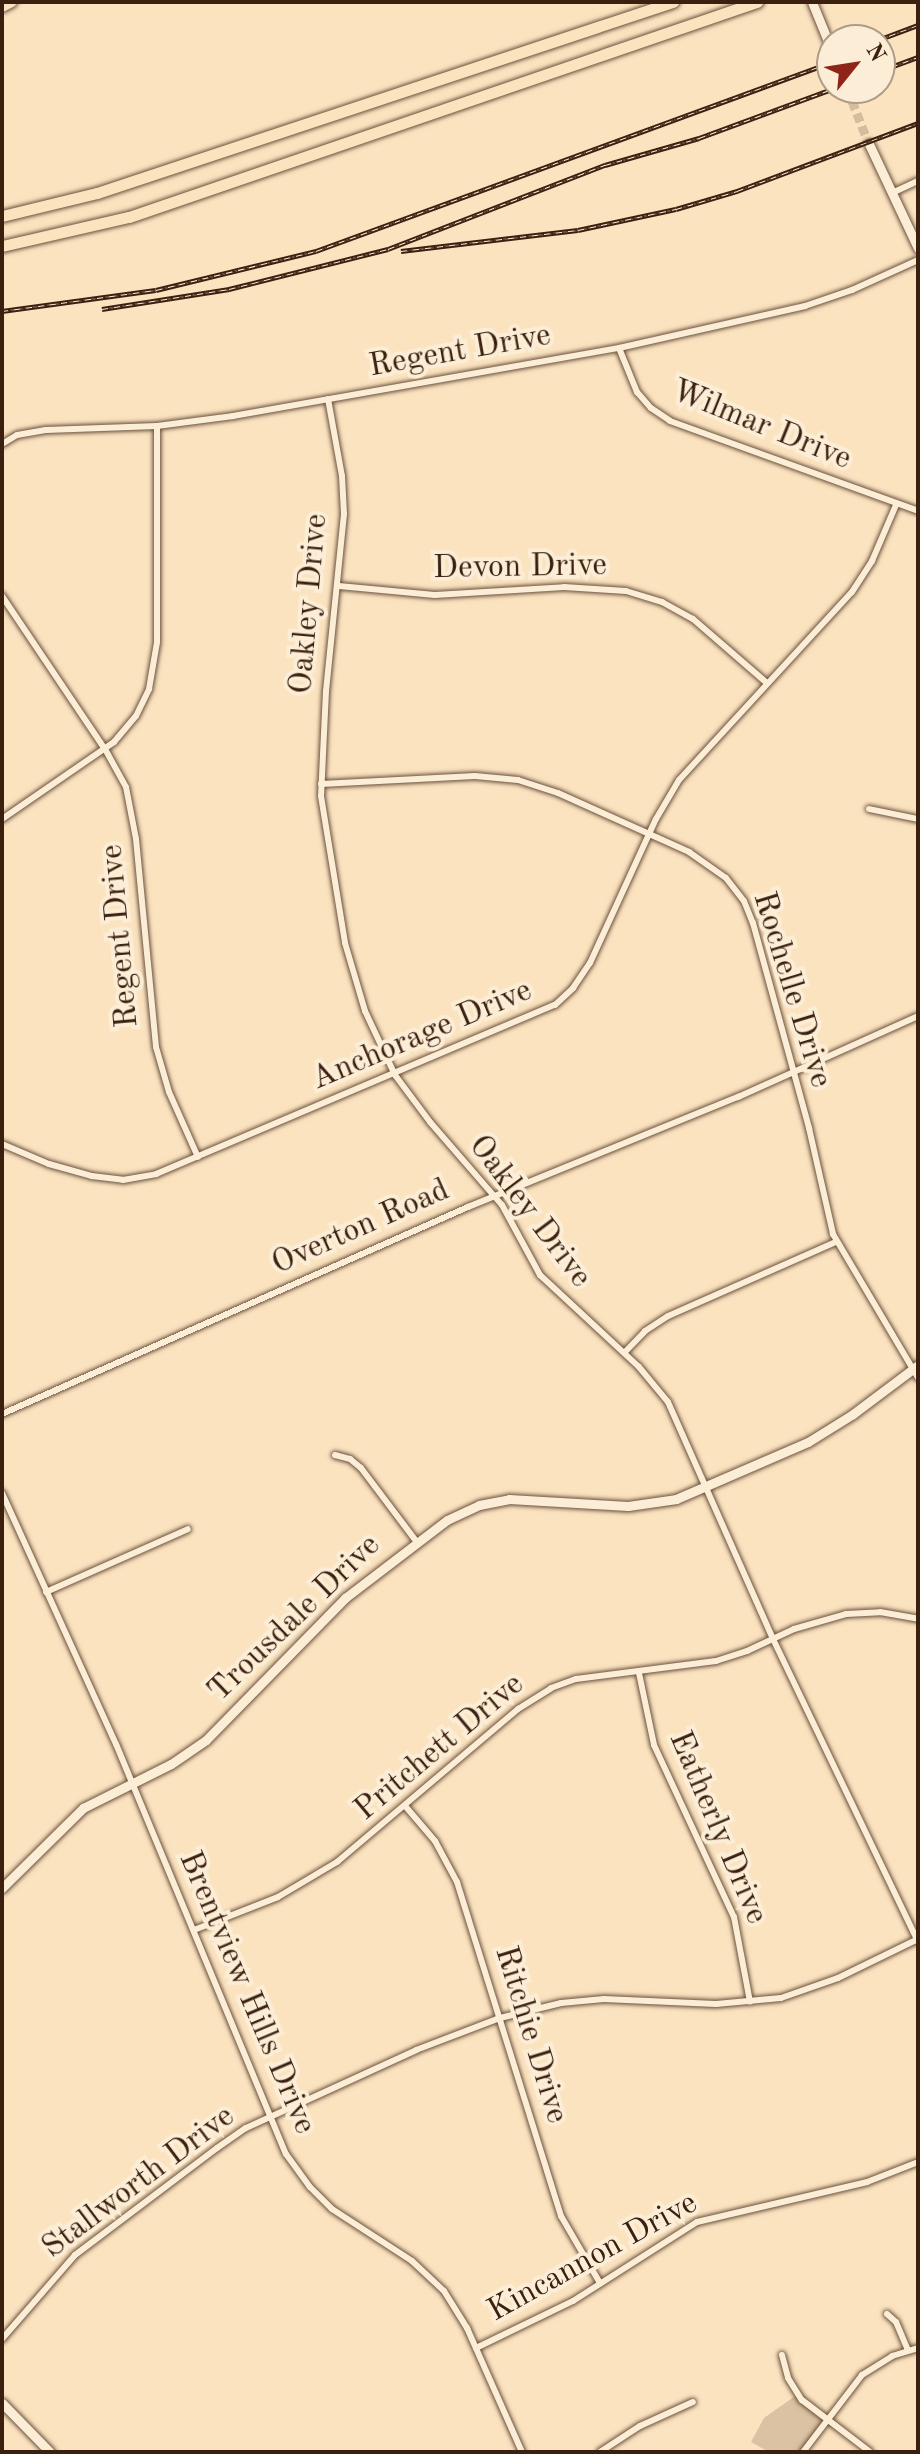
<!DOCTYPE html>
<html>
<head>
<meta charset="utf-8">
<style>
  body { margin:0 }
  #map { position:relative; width:920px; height:2454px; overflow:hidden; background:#fbe3c0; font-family:"Old Standard TT",serif }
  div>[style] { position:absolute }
  .green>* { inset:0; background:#dac2a2 }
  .secondary-tunnel>* { height:9px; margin-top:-4.5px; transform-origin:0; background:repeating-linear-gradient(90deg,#d5bc9d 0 9px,transparent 0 13.5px) }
  .roads { filter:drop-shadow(0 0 2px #6b513c) drop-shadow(0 0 2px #6b513c) }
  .street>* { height:6px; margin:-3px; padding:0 3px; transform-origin:3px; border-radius:3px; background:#fcedd6 }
  .secondary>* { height:9px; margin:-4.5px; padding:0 4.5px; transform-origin:4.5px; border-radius:4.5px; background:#fcedd6 }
  .primary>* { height:10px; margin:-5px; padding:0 5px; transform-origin:5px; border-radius:5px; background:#fbe3c0 }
  .highway>* { height:11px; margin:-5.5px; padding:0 5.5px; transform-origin:5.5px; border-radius:5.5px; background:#fbe3c0 }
  .rail>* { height:5px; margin-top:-2.5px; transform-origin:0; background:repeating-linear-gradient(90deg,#fcedd6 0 6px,#3b2010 0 12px); box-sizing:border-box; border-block:2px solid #3b2010 }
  span { translate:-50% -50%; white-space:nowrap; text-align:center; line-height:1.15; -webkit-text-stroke:8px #fcedd6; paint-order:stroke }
  .street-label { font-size:32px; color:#3b2010 }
  .frame { position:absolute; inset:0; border:4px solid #3b2010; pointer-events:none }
  .north { position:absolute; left:816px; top:24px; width:80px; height:80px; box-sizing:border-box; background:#fcedd6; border:2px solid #af9b87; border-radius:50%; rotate:60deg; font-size:22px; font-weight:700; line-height:32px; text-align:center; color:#3b2010 }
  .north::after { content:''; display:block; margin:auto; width:28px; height:36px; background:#8f2418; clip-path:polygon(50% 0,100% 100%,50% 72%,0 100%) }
</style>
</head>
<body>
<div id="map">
  <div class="green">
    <div style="clip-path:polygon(798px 2394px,826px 2420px,803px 2452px,769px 2452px,751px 2442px,764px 2418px)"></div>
  </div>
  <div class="secondary-tunnel">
    <div style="left:847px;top:88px;width:60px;rotate:68.6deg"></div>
  </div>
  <div class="roads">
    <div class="street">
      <div style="left:892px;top:193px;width:29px;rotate:-25deg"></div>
      <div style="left:619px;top:348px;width:48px;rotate:67.8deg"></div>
      <div style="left:637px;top:392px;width:21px;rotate:49deg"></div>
      <div style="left:651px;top:408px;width:23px;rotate:34deg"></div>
      <div style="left:670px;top:421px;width:264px;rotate:19.9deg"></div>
      <div style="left:328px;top:399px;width:78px;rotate:79.7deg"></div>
      <div style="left:342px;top:476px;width:38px;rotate:87deg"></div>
      <div style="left:344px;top:514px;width:178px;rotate:95.8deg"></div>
      <div style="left:326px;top:691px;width:105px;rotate:92.7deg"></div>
      <div style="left:321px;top:796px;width:149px;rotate:80.7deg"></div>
      <div style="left:345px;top:943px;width:71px;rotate:73.6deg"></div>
      <div style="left:365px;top:1011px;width:71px;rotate:64.9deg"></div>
      <div style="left:395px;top:1075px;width:59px;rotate:53.3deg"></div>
      <div style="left:430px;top:1122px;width:110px;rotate:49.1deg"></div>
      <div style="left:502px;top:1205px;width:80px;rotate:61.5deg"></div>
      <div style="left:540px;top:1275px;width:135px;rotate:42.9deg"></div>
      <div style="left:639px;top:1367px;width:45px;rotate:50.4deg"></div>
      <div style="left:668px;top:1402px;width:259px;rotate:66.1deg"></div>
      <div style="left:773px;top:1639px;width:335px;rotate:64.4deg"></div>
      <div style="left:2px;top:444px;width:17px;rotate:-31deg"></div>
      <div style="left:17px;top:435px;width:29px;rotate:-10deg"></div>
      <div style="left:46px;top:430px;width:111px;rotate:-2.1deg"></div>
      <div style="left:157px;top:426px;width:77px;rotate:-7.5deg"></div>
      <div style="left:233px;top:416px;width:392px;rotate:-10deg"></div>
      <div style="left:619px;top:348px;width:191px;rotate:-12.7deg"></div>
      <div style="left:805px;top:306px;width:50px;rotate:-18.8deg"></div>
      <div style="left:852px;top:290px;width:72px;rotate:-24.4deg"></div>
      <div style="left:339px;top:586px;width:96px;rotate:5.4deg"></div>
      <div style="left:435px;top:595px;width:129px;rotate:-3.5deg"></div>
      <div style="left:564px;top:587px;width:62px;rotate:3.7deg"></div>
      <div style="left:626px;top:591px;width:38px;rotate:17deg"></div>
      <div style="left:662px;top:602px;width:35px;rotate:29deg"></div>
      <div style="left:693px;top:619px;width:98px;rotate:40.9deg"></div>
      <div style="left:2px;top:596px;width:184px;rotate:56.1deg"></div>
      <div style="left:105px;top:749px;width:43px;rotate:61.1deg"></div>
      <div style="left:126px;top:787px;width:53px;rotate:79.1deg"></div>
      <div style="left:136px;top:839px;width:209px;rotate:84.5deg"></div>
      <div style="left:156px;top:1047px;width:47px;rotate:73.9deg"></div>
      <div style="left:169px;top:1092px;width:71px;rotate:66deg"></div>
      <div style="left:321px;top:784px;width:154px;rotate:-3deg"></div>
      <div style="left:475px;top:776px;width:43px;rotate:5.3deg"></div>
      <div style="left:518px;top:780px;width:42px;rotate:18deg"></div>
      <div style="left:558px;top:793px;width:144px;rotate:24.2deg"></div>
      <div style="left:689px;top:852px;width:45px;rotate:35.1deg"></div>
      <div style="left:726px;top:878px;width:29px;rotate:52deg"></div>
      <div style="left:744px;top:901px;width:24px;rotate:68deg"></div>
      <div style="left:753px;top:923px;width:213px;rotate:74.7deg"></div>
      <div style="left:809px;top:1128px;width:109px;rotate:77.2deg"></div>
      <div style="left:833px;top:1234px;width:167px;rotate:59.4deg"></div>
      <div style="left:869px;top:809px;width:50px;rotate:11.5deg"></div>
      <div style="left:2px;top:819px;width:136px;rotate:-34.5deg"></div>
      <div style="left:114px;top:742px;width:34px;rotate:-50deg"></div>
      <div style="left:136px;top:716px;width:30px;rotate:-64deg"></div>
      <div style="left:149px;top:689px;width:48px;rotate:-80.3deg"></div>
      <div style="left:157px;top:642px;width:216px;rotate:-90deg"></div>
      <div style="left:2px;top:1144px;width:51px;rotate:23.1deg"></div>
      <div style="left:49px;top:1164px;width:45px;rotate:15.6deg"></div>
      <div style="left:92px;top:1176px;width:31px;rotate:7deg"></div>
      <div style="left:123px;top:1180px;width:34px;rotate:-10deg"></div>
      <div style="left:156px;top:1174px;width:433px;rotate:-23deg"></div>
      <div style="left:555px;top:1005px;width:25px;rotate:-43deg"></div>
      <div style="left:573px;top:988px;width:30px;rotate:-56deg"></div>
      <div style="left:590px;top:963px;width:158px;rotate:-65.4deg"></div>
      <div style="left:656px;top:819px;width:45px;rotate:-59.5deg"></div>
      <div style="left:679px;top:780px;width:255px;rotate:-47.4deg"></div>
      <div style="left:852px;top:592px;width:37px;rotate:-57deg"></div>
      <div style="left:872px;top:561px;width:61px;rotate:-66.8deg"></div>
      <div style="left:625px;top:1352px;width:29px;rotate:-46deg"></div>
      <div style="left:645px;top:1331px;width:27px;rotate:-33deg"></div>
      <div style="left:668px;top:1316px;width:184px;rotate:-23.8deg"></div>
      <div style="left:2px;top:1414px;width:510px;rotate:-23.95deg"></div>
      <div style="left:468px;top:1207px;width:292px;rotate:-22.2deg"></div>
      <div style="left:738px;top:1097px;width:197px;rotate:-24.2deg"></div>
      <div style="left:335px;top:1455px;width:16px;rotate:15deg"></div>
      <div style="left:350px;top:1459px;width:14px;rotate:39deg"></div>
      <div style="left:361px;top:1468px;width:91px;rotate:53deg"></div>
      <div style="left:2px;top:1493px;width:276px;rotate:65.6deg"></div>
      <div style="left:116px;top:1744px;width:444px;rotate:67.5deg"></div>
      <div style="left:286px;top:2154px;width:41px;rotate:54deg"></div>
      <div style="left:310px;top:2187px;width:31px;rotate:45deg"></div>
      <div style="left:332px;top:2209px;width:95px;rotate:33deg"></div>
      <div style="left:412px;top:2261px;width:44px;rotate:43.2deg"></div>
      <div style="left:444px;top:2291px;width:44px;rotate:58.1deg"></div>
      <div style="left:467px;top:2328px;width:136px;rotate:66.1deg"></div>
      <div style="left:46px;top:1592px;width:155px;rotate:-23.9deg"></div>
      <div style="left:639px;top:1673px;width:74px;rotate:78.2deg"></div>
      <div style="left:654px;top:1745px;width:190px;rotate:65.1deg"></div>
      <div style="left:734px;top:1917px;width:86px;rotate:79.3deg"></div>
      <div style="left:406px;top:1807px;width:45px;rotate:49.5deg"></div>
      <div style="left:435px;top:1841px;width:47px;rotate:61.8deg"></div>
      <div style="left:457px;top:1882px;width:350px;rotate:72.7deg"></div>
      <div style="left:561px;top:2216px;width:78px;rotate:59.8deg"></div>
      <div style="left:194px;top:1930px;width:90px;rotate:-21.4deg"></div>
      <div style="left:278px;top:1897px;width:69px;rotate:-30.7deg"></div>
      <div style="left:337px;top:1862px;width:237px;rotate:-40.2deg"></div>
      <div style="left:518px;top:1709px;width:39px;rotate:-32deg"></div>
      <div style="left:551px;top:1688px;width:27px;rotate:-20deg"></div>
      <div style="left:576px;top:1679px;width:141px;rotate:-7.3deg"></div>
      <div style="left:716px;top:1661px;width:33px;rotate:-18deg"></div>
      <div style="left:747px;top:1651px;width:52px;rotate:-25.1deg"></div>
      <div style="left:794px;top:1629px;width:54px;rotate:-16.1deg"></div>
      <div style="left:846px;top:1614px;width:34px;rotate:-3deg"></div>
      <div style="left:880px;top:1612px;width:39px;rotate:10deg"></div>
      <div style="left:887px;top:2314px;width:12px;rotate:42deg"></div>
      <div style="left:896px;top:2322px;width:30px;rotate:67deg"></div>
      <div style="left:2px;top:2339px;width:111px;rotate:-49deg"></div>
      <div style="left:75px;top:2255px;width:178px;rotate:-37deg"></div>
      <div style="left:217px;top:2148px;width:35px;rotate:-35deg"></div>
      <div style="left:246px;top:2128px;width:187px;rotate:-24.6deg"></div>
      <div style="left:416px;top:2050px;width:90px;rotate:-20.9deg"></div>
      <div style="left:500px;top:2018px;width:63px;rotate:-13.8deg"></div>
      <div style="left:561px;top:2003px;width:43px;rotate:-5.3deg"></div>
      <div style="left:604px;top:1999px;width:112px;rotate:2.6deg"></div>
      <div style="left:716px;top:2004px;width:65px;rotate:-5.3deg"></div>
      <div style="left:781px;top:1998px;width:60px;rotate:-19.3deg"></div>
      <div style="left:838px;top:1978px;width:89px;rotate:-26deg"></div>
      <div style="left:476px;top:2348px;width:108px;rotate:-25.9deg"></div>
      <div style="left:573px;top:2301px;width:147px;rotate:-32.5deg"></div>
      <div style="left:697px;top:2222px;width:175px;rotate:-13.2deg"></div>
      <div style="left:867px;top:2182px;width:55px;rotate:-21.4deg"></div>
      <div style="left:782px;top:2355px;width:24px;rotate:75deg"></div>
      <div style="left:788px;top:2378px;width:26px;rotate:58deg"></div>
      <div style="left:802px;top:2400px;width:86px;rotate:37.4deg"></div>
      <div style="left:600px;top:2452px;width:48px;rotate:-33deg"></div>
      <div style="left:640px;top:2426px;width:58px;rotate:-24.4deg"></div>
      <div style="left:803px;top:2452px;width:97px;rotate:-52.5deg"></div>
      <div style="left:862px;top:2375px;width:36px;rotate:-32deg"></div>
      <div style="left:892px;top:2356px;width:27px;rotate:-17deg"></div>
    </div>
    <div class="secondary">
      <div style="left:812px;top:2px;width:53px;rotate:67.8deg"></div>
      <div style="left:869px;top:144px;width:115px;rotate:64.8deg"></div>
      <div style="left:2px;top:1888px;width:114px;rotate:-44.6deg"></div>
      <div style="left:83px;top:1808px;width:98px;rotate:-26.6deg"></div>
      <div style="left:171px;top:1764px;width:42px;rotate:-34.4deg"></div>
      <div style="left:206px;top:1740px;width:199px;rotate:-45.6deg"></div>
      <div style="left:345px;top:1598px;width:128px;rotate:-37.4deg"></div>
      <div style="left:447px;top:1520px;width:35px;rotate:-25deg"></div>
      <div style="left:479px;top:1505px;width:31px;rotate:-11deg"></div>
      <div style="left:509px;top:1499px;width:119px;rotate:3.4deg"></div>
      <div style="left:628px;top:1506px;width:49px;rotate:-8.3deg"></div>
      <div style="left:676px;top:1499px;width:144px;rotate:-23.4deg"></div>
      <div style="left:808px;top:1442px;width:53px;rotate:-31.9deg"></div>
      <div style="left:853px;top:1414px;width:81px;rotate:-37deg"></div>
      <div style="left:2px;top:2403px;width:69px;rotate:45.6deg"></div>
    </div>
    <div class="primary">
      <div style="left:2px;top:7px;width:11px;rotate:-27deg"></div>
    </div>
    <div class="highway">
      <div style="left:2px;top:216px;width:98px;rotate:-13.6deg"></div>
      <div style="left:97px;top:193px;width:607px;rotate:-18.35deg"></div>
      <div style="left:2px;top:246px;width:130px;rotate:-12.9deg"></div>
      <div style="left:129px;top:217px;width:664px;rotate:-18.9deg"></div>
    </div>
  </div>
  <div class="rail">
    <div style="left:878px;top:40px;width:43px;rotate:-20.6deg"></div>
    <div style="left:880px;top:71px;width:40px;rotate:-20.2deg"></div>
    <div style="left:401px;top:251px;width:178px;rotate:-6.8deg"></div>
    <div style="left:578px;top:230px;width:100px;rotate:-12.1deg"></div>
    <div style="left:676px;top:209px;width:64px;rotate:-16.4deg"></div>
    <div style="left:737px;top:191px;width:193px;rotate:-20.6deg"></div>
    <div style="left:102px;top:309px;width:129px;rotate:-8.9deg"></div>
    <div style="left:229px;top:289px;width:164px;rotate:-14.1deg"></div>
    <div style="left:388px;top:249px;width:233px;rotate:-21.2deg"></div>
    <div style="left:605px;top:165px;width:98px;rotate:-16deg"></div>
    <div style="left:699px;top:138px;width:145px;rotate:-20.2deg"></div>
    <div style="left:2px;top:311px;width:155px;rotate:-7.8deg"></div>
    <div style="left:156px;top:290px;width:165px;rotate:-13.7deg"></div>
    <div style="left:316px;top:251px;width:550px;rotate:-20.12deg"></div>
  </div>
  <div class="street-label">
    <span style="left:460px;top:352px;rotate:-10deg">Regent Drive</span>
    <span style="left:761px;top:426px;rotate:22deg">Wilmar Drive</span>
    <span style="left:520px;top:568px;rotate:-1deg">Devon Drive</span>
    <span style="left:310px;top:604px;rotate:-85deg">Oakley Drive</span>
    <span style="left:121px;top:936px;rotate:-95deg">Regent Drive</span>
    <span style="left:791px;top:990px;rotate:73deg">Rochelle Drive</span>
    <span style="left:422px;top:1036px;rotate:-23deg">Anchorage Drive</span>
    <span style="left:529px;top:1212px;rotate:53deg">Oakley Drive</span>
    <span style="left:361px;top:1228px;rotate:-24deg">Overton Road</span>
    <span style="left:295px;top:1619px;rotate:-44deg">Trousdale Drive</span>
    <span style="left:440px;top:1748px;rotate:-40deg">Pritchett Drive</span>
    <span style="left:717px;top:1828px;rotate:67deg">Eatherly Drive</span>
    <span style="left:246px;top:1993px;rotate:67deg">Brentview Hills Drive</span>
    <span style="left:530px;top:2035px;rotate:73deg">Ritchie Drive</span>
    <span style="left:139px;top:2183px;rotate:-37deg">Stallworth Drive</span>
    <span style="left:593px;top:2258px;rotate:-29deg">Kincannon Drive</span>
  </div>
  <div class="frame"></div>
  <div class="north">N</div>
</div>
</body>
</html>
